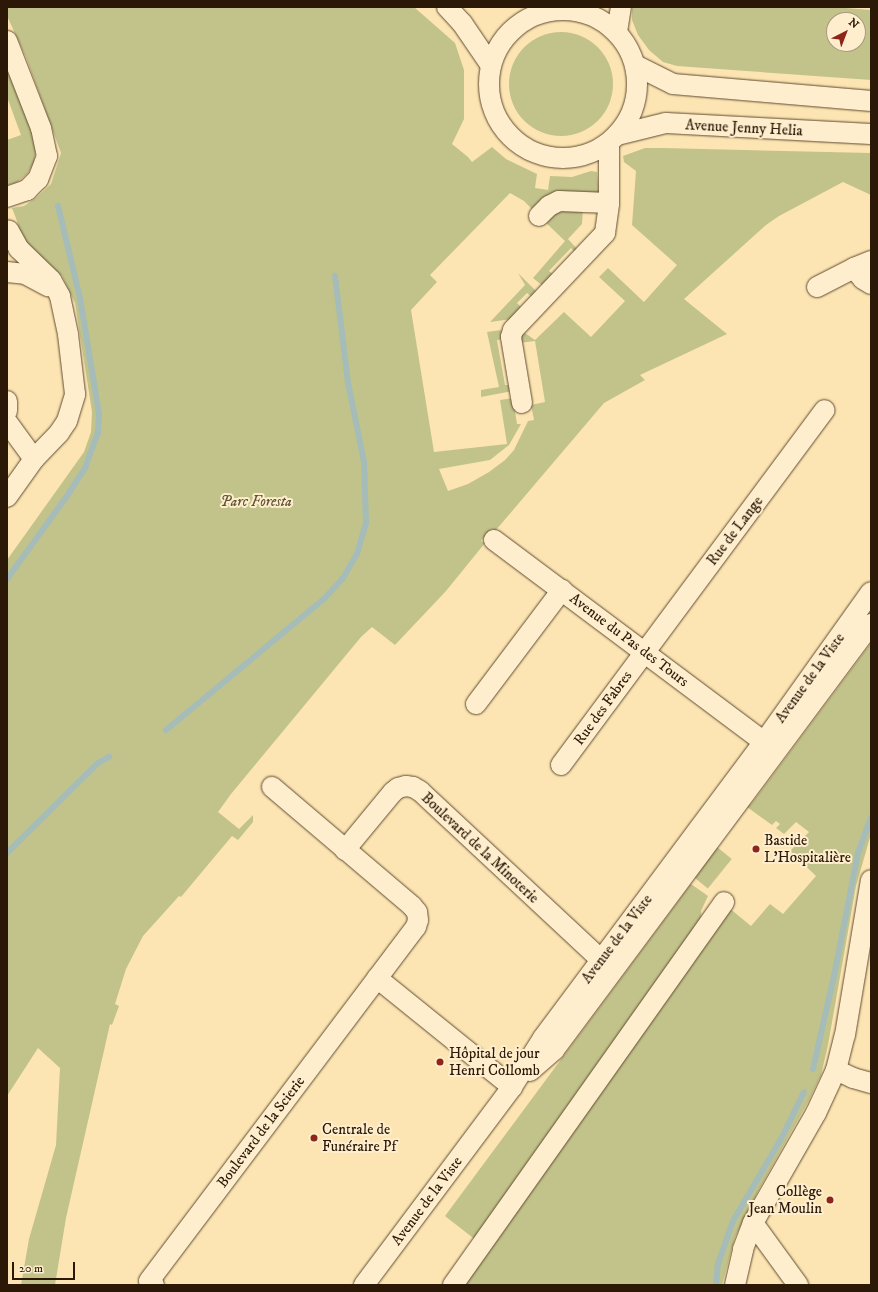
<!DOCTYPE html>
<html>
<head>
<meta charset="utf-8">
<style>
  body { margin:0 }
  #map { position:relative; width:878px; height:1292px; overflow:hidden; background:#fde5b3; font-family:"IM FELL DW Pica",serif }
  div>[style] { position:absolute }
  .green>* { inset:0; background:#c2c38a; transform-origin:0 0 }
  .round { border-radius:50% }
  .stream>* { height:6px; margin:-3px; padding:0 3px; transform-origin:3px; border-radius:3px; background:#a5bcb8 }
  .roads { filter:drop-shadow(0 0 1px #604b31) drop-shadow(0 0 1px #604b31) }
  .minor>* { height:20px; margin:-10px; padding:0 10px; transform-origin:10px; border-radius:10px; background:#feeece }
  .minor>.ring { margin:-10px; padding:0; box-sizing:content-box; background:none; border:20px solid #feeece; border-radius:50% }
  .dots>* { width:11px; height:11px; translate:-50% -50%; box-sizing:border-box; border:2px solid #feeece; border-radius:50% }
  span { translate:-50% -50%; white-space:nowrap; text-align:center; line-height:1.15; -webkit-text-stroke:4px #feeece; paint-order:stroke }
  .street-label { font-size:15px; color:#2b1806 }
  .park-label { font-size:15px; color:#605434; font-style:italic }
  .poi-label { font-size:15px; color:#2b1806 }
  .left { translate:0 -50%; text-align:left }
  .right { translate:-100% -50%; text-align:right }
  .frame { position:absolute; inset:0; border:8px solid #2b1806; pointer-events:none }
  .north { position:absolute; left:826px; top:12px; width:40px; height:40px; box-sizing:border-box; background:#feeece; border:1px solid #aa987e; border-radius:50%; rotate:42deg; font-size:11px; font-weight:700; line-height:16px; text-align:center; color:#2b1806 }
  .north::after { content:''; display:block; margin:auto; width:14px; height:18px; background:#8f2418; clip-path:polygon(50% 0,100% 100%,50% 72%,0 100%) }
  .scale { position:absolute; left:12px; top:1262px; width:63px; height:18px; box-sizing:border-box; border:2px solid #2b1806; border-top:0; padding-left:5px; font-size:12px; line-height:14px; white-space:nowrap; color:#2b1806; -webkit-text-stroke:3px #feeece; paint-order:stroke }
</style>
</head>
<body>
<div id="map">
  <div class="green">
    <div style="clip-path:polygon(7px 7px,414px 7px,455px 43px,464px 70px,464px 119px,452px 144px,468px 157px,472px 162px,492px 147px,506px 159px,537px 174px,535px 188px,548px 190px,550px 176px,572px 177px,591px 171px,597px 172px,599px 194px,534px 211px,524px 201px,510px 193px,430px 275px,437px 282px,411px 310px,434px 452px,507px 444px,500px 400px,513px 398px,517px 424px,521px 424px,509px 445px,490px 460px,439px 469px,448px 491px,468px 484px,489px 472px,505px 460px,514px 450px,528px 421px,534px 420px,531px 405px,545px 402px,535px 341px,519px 343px,522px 331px,535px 340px,564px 312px,591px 337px,625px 301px,599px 277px,608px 268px,644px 302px,677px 265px,632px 225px,636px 171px,624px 162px,623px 156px,645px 148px,663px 148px,871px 153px,871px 195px,843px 182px,779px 216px,766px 225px,684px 299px,727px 334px,640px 375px,645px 380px,604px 403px,496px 530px,491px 529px,481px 541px,485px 543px,446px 591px,395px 645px,372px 627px,361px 637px,231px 794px,218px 812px,239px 829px,253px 815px,253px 822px,238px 840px,232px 836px,181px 897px,179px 896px,143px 936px,126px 969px,115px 1004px,119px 1006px,112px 1025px,110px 1024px,108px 1033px,66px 1218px,55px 1285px,21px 1285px,29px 1239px,56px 1145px,60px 1068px,38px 1048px,7px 1096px,7px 560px,84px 452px,91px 432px,92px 412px,75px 303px,62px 276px,40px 260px,20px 234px,17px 221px,12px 208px,24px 206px,36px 198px,51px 184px,61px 153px,26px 57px,7px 16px)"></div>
    <div style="clip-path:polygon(evenodd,632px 7px,832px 7px,871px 10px,871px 80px,677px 66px,663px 62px,649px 50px,638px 35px,632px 20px,632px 7px,834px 20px,858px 20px,858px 44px,834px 44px,834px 20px)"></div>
    <div class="round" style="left:509px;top:32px;width:104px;height:104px"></div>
    <div style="clip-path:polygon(7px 59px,27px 107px,36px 147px,34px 163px,27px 174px,16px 183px,7px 185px,7px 140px,21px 135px,7px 97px)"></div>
    <div style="clip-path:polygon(583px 209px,582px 224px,568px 239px,578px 250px,576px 253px,571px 248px,549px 271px,554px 275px,543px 286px,533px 278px,565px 241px,543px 220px,552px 211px)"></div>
    <div style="clip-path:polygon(518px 273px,537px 292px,532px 297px,527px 293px,517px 303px,522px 308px,511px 319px,490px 322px,525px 285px)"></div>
    <div style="clip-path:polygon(501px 330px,503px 339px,497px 340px,505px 385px,511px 385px,512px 391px,481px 397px,481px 390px,499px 387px,487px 332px)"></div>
    <div style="clip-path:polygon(871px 643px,871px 834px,856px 886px,828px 1045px,821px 1075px,808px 1102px,758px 1191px,735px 1237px,722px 1285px,461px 1285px,728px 907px,751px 926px,770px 904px,783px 914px,816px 876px,790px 851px,809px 832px,796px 822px,784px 834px,776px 828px,780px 824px,776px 821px,772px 825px,747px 807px,752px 803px)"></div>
    <div style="left:717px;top:847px;width:19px;height:38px;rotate:39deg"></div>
    <div style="clip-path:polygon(691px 884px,708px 896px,701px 911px,702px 922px,477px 1241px,445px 1216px)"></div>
  </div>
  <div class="stream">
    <div style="left:7px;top:579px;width:99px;rotate:-54.1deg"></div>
    <div style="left:65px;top:499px;width:37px;rotate:-57deg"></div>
    <div style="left:85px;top:468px;width:37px;rotate:-70deg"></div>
    <div style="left:98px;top:433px;width:19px;rotate:-87deg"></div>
    <div style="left:99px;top:414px;width:118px;rotate:-99.3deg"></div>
    <div style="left:80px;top:298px;width:95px;rotate:-103.4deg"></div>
    <div style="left:166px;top:730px;width:205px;rotate:-39.7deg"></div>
    <div style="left:324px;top:599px;width:28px;rotate:-48deg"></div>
    <div style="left:343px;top:578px;width:28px;rotate:-60deg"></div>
    <div style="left:357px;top:554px;width:32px;rotate:-74deg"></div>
    <div style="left:366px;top:523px;width:61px;rotate:-91.9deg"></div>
    <div style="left:364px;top:462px;width:81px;rotate:-101.4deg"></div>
    <div style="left:348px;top:383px;width:108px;rotate:-96.9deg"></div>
    <div style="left:7px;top:853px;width:128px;rotate:-44.7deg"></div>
    <div style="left:98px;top:763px;width:13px;rotate:-29deg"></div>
    <div style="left:813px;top:1069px;width:100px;rotate:-77.3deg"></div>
    <div style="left:835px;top:971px;width:120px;rotate:-79deg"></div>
    <div style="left:858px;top:853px;width:37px;rotate:-70deg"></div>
    <div style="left:716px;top:1285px;width:21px;rotate:-85deg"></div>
    <div style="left:718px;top:1264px;width:46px;rotate:-70.8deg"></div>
    <div style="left:733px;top:1221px;width:95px;rotate:-59.7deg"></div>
    <div style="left:781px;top:1139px;width:52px;rotate:-63.9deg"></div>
  </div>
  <div class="roads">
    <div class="minor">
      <div style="left:447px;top:7px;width:22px;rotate:47deg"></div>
      <div style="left:462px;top:23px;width:50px;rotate:55.7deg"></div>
      <div class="ring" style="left:489px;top:10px;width:128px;height:128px"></div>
      <div style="left:617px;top:32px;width:25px;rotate:-81deg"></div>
      <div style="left:7px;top:41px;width:93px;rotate:68.7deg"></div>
      <div style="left:41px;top:128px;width:29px;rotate:78deg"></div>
      <div style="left:47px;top:156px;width:25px;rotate:111deg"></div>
      <div style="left:38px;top:179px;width:16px;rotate:135deg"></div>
      <div style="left:27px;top:190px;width:21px;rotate:161deg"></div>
      <div style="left:635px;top:65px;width:42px;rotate:26.6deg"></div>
      <div style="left:673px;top:84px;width:199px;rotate:4.9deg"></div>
      <div style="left:617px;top:135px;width:50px;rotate:-13.8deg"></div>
      <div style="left:666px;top:123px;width:205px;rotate:3.1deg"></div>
      <div style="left:539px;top:216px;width:14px;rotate:-45deg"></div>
      <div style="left:549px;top:206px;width:11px;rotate:-27deg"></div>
      <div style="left:559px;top:201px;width:50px;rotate:2.3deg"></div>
      <div style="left:871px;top:261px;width:18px;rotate:158deg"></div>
      <div style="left:854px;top:268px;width:14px;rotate:51deg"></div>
      <div style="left:863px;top:279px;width:9px;rotate:32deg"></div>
      <div style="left:7px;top:272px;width:18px;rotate:6deg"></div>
      <div style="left:25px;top:274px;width:26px;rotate:28deg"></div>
      <div style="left:817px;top:287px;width:42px;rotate:-27.2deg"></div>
      <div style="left:7px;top:401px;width:10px;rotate:90deg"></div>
      <div style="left:522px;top:403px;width:67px;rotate:-99.5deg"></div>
      <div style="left:511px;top:337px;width:7px;rotate:-74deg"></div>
      <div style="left:513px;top:330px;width:134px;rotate:-46.5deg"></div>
      <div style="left:605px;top:233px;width:30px;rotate:-82deg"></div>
      <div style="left:609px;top:203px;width:60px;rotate:-90deg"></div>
      <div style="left:7px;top:422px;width:46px;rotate:53.9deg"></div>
      <div style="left:7px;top:497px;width:47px;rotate:-54.6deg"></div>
      <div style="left:34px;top:459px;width:36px;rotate:-46deg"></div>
      <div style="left:59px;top:433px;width:14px;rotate:-56deg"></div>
      <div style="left:67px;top:421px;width:28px;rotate:-73deg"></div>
      <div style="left:75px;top:394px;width:60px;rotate:-96.7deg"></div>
      <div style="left:68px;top:334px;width:39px;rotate:-102deg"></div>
      <div style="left:60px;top:296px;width:18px;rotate:-119deg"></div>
      <div style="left:51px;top:280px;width:45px;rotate:-135.9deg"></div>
      <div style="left:19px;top:249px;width:21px;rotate:-119deg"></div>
      <div style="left:494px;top:540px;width:337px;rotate:36.8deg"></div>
      <div style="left:476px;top:704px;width:143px;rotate:-53deg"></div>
      <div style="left:561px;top:765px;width:442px;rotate:-53.4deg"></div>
      <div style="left:345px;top:850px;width:75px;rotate:-50.4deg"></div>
      <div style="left:393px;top:792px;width:6px;rotate:-39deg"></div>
      <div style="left:398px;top:788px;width:8px;rotate:-14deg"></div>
      <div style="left:406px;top:786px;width:7px;rotate:8deg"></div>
      <div style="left:413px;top:787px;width:8px;rotate:30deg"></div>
      <div style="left:420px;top:791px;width:248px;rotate:43deg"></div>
      <div style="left:377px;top:978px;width:174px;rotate:38.9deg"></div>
      <div style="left:836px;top:1070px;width:19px;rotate:25deg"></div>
      <div style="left:853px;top:1078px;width:19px;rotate:16deg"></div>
      <div style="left:530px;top:1071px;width:32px;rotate:-41deg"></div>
      <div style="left:554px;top:1050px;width:531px;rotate:-53.35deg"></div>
      <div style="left:753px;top:1223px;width:77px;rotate:54deg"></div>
      <div style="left:154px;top:1285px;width:6px;rotate:-141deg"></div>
      <div style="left:149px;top:1281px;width:443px;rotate:-53deg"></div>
      <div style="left:416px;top:927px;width:7px;rotate:-74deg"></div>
      <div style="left:418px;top:920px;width:8px;rotate:-97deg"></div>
      <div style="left:417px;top:912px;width:8px;rotate:-130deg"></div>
      <div style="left:412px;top:906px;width:184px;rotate:-139.6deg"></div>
      <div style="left:364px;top:1285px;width:247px;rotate:-53.2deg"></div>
      <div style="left:512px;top:1087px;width:58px;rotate:-57.7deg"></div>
      <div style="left:543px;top:1038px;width:369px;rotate:-53.3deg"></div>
      <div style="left:764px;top:742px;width:184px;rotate:-54.5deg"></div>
      <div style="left:453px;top:1285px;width:469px;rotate:-54.7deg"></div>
      <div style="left:735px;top:1285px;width:37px;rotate:-77deg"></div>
      <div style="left:743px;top:1249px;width:28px;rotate:-69deg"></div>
      <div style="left:753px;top:1223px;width:127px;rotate:-60.2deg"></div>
      <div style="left:816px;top:1113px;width:47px;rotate:-65.1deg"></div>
      <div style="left:836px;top:1070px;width:36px;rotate:-76deg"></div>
      <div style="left:845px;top:1035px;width:157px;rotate:-80.5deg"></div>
    </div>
  </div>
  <div class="dots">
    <div style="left:756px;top:849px;background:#8f2418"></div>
    <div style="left:440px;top:1062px;background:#8f2418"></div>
    <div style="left:314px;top:1138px;background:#8f2418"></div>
    <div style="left:830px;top:1200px;background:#8f2418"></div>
  </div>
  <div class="street-label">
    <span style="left:744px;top:128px;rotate:3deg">Avenue Jenny Helia</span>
    <span style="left:735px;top:531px;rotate:-53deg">Rue de Lange</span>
    <span style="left:629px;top:640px;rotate:37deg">Avenue du Pas des Tours</span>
    <span style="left:810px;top:678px;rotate:-54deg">Avenue de la Viste</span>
    <span style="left:603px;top:708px;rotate:-54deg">Rue des Fabres</span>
    <span style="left:480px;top:848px;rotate:43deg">Boulevard de la Minoterie</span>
    <span style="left:617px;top:939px;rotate:-53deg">Avenue de la Viste</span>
    <span style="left:261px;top:1132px;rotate:-53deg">Boulevard de la Scierie</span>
    <span style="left:427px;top:1201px;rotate:-53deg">Avenue de la Viste</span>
  </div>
  <div class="park-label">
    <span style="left:256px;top:502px">Parc Foresta</span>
  </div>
  <div class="poi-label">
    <span class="left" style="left:764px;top:849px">Bastide<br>L'Hospitalière</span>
    <span class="left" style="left:449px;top:1062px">Hôpital de jour<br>Henri Collomb</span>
    <span class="left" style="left:322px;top:1138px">Centrale de<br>Funéraire Pf</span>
    <span class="right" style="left:822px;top:1200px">Collège<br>Jean Moulin</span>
  </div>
  <div class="frame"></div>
  <div class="north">N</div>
  <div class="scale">20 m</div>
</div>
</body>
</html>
